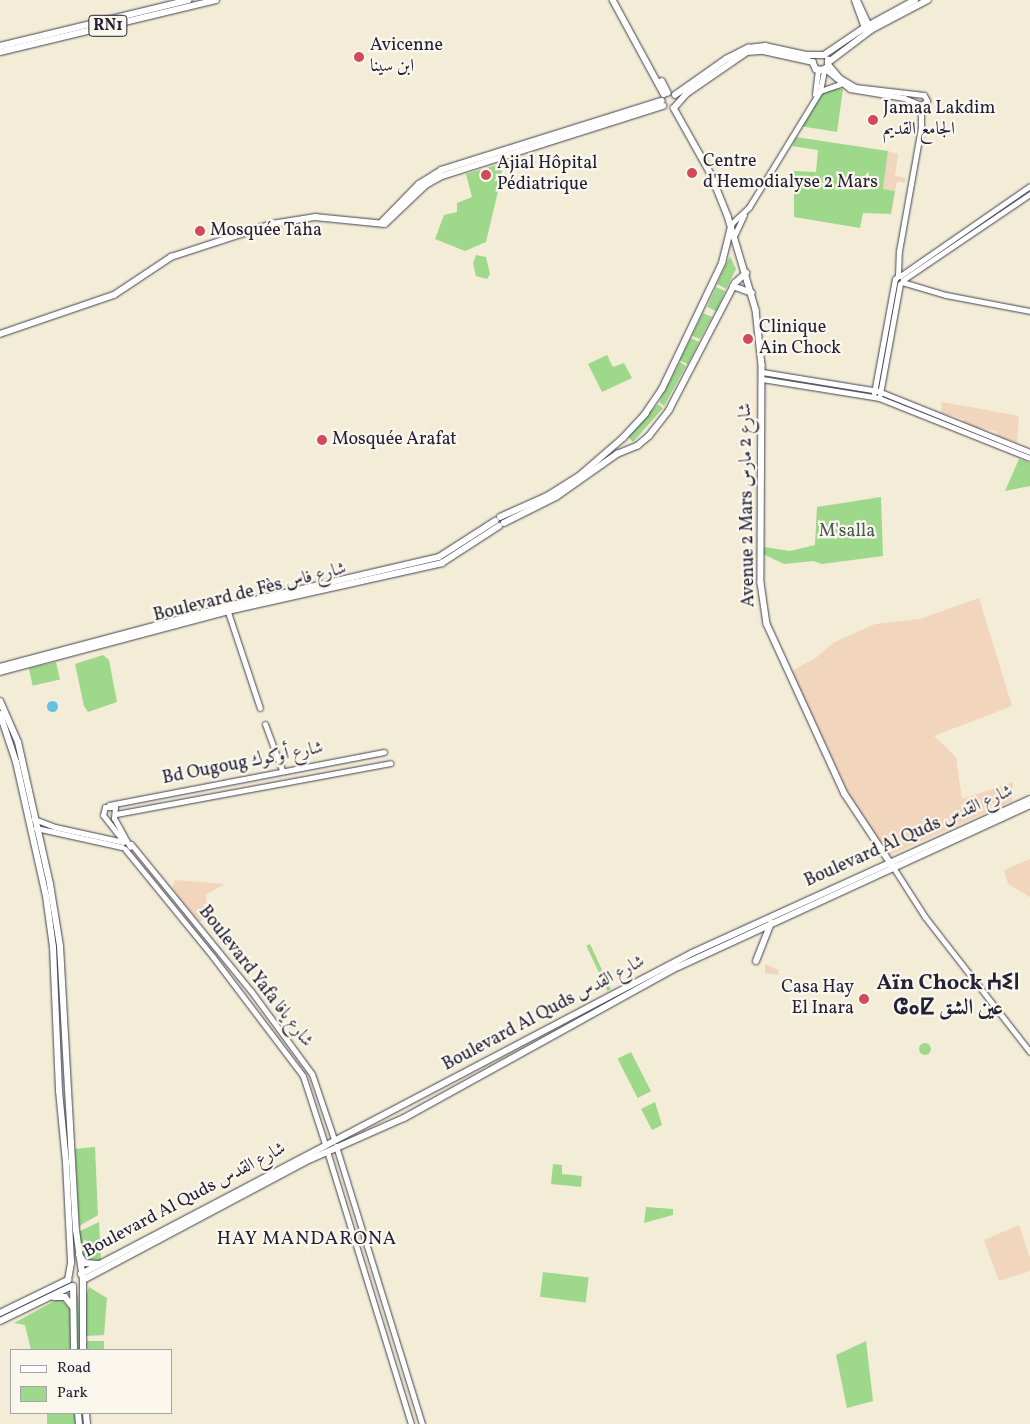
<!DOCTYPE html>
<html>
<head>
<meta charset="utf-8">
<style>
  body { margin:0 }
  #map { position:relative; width:1030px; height:1424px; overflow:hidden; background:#f3ecd6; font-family:Vollkorn,Amiri,"Noto Sans Tifinagh",serif }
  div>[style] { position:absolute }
  .built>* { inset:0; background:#f1d5bd }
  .green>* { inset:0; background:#9ed88b; transform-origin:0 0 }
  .round { border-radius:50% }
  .water>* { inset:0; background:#66c0e4 }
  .roads { filter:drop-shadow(0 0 1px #414052) drop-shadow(0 0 1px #414052) }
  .tertiary>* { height:5px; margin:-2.5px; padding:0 2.5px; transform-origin:2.5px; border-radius:2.5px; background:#fff }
  .secondary>* { height:5.5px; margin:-2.75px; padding:0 2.75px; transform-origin:2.75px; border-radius:2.75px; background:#fff }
  .primary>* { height:6px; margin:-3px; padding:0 3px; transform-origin:3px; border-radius:3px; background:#fff }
  .trunk>* { height:6px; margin:-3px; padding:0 3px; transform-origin:3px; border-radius:3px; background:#fff }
  .dots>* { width:14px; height:14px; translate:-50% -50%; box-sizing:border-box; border:2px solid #fbf7ec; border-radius:50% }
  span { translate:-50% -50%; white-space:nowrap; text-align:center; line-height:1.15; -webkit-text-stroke:4.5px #fbf7ec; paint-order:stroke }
  .shield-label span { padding:1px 4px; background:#fbf7ec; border:1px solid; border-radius:4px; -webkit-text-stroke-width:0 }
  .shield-label { font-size:16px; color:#22223b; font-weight:700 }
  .poi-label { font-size:18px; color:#22223b }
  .left { translate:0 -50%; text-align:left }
  .right { translate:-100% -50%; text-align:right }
  .street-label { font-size:18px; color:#22223b }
  .park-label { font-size:18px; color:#475953 }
  .neighbourhood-label { font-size:19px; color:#22223b; letter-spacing:1px }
  .district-label { font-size:22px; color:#22223b; font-weight:700 }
  .legend { position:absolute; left:10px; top:1349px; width:162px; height:65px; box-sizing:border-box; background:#fbf7ec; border:1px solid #a4a2a5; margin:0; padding:6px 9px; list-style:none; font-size:15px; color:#22223b }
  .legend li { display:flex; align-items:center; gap:10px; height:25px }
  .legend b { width:25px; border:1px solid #a4a2a5 }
</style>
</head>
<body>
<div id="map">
  <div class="built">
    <div style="clip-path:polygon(888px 151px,898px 154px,895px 176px,905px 178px,905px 183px,897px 181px,895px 191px,883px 189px)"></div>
    <div style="clip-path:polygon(942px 402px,1019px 416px,1017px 442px,997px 436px,997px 431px,976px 428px,963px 422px,964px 419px,941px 413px)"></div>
    <div style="clip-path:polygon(979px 598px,1012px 706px,934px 736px,956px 757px,962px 799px,1013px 782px,1012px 801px,888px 856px,853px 803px,792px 671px,817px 657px,833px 643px,875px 624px,920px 619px)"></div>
    <div style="clip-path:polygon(1030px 859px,1030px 897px,1008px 884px,1004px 870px)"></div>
    <div style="clip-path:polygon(175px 880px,224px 884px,206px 895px,207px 915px,200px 922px,172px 889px)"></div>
    <div style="clip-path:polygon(765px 964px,779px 970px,778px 975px,765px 973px)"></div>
    <div style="clip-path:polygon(1019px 1225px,1030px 1258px,1030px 1271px,999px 1281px,984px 1240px)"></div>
  </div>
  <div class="green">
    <div style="clip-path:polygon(837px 88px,843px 89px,837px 132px,800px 126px,819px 95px)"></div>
    <div style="clip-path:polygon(796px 137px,888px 151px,883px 189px,895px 191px,891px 214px,863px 213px,860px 228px,794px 217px,794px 171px,816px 172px,818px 150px,792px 146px)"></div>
    <div style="clip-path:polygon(500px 164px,504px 166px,486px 242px,465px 251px,435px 239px,444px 215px,457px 212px,457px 203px,472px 197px,466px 174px)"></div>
    <div style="clip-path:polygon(476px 255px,486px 257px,490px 274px,487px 279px,476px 276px,473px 263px)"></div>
    <div style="clip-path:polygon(730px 256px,736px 269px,726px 289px,717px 284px)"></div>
    <div style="left:716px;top:287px;width:10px;height:22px;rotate:24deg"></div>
    <div style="clip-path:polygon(703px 313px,712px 317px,700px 339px,692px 336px)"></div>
    <div style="left:691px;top:338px;width:9px;height:25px;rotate:27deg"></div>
    <div style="clip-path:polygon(607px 355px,613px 367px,624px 363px,632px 378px,602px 392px,588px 364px)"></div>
    <div style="clip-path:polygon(680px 362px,686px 366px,664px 406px,659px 402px)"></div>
    <div style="clip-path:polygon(658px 404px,663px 408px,633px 442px,627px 436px)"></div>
    <div style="clip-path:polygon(1019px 459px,1030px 463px,1030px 486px,1005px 491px)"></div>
    <div style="clip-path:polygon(881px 497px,883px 556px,822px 564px,813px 561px,784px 564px,763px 554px,764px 547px,790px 551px,815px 545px,817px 507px)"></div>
    <div style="clip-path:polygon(103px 655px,109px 660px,117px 702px,88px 712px,84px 706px,75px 664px)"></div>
    <div style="left:56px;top:662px;width:18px;height:28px;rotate:77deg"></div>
    <div style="left:590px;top:944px;width:50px;height:4px;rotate:65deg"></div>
    <div class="round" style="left:919px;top:1043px;width:12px;height:12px"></div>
    <div style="left:631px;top:1052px;width:44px;height:15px;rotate:63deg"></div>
    <div style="clip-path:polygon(655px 1102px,662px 1125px,652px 1130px,641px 1109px)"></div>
    <div style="clip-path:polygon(95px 1147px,98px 1215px,79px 1226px,75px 1149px)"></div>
    <div style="clip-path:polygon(553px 1164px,562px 1165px,562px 1174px,582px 1176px,581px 1187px,551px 1184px)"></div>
    <div style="clip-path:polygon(646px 1207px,673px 1209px,673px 1215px,644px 1223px)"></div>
    <div style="clip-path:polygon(99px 1222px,101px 1260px,89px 1263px,83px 1259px,78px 1232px)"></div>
    <div style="left:543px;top:1272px;width:46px;height:25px;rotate:7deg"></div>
    <div style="clip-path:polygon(89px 1287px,107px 1298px,104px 1335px,86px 1336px,85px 1298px)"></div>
    <div style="clip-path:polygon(74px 1294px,78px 1295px,81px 1350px,76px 1350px)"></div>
    <div style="clip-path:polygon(56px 1300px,61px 1300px,71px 1310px,73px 1350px,31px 1350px,25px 1325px,14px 1323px)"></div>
    <div style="left:104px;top:1341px;width:9px;height:17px;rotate:90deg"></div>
    <div style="clip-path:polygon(866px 1341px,873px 1401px,847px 1408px,836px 1355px)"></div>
    <div style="left:47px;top:1413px;width:29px;height:11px"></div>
  </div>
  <div class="water">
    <div class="round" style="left:46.5px;top:700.5px;width:11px;height:11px"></div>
  </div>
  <div class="roads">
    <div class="tertiary">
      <div style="left:854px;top:0;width:32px;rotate:70deg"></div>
      <div style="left:857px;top:0;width:31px;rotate:65deg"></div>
      <div style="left:829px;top:65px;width:17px;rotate:50deg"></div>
      <div style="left:840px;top:78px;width:17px;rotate:31deg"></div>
      <div style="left:855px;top:87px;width:69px;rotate:6.6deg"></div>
      <div style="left:924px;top:95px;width:7px;rotate:63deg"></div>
      <div style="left:927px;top:101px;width:7px;rotate:146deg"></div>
      <div style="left:825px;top:69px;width:32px;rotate:39deg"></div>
      <div style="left:850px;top:89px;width:55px;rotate:9.5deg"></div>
      <div style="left:904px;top:98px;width:18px;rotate:22deg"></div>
      <div style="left:820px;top:91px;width:21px;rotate:-19deg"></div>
      <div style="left:815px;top:94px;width:24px;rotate:-83deg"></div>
      <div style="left:731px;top:224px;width:25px;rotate:-43deg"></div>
      <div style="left:749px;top:207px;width:136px;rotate:-58.5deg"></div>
      <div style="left:820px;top:91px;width:21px;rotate:-79deg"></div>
      <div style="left:735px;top:234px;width:21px;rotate:-65deg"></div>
      <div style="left:898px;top:276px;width:25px;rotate:-88deg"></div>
      <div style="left:899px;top:251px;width:126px;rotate:-79.9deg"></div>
      <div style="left:921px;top:127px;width:22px;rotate:-90deg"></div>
      <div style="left:900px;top:276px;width:158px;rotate:-34.7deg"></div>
      <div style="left:903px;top:280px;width:153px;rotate:-34.1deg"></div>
      <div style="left:902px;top:282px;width:46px;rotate:16.5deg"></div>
      <div style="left:946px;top:295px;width:86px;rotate:10.8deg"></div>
      <div style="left:762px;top:372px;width:118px;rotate:9.3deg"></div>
      <div style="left:878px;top:391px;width:164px;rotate:21.9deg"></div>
      <div style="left:762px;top:379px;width:119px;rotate:9.2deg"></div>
      <div style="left:879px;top:398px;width:162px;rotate:21.7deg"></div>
      <div style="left:874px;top:393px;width:116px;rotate:-79.6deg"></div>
      <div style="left:895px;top:279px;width:4px;rotate:-45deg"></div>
      <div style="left:880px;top:394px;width:112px;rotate:-79.7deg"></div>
      <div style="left:228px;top:612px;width:101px;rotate:71.6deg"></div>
      <div style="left:265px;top:724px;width:49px;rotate:69.7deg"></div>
      <div style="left:109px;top:805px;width:280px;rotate:-10.9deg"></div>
      <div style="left:116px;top:814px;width:279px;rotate:-10.5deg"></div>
      <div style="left:114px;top:818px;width:11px;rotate:-85deg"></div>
      <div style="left:115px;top:807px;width:10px;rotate:180deg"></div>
      <div style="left:105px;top:807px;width:8px;rotate:104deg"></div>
      <div style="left:103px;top:815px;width:33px;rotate:52deg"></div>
      <div style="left:114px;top:818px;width:33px;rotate:61deg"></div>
      <div style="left:34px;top:819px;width:22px;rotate:21deg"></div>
      <div style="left:55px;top:827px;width:70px;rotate:12.4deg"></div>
      <div style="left:36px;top:828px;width:88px;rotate:12.5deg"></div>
      <div style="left:131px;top:844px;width:190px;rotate:50.8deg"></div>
      <div style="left:251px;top:991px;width:103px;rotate:53.7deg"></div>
      <div style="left:312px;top:1074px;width:69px;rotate:71.3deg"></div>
      <div style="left:125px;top:849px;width:139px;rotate:50.8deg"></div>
      <div style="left:213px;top:957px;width:149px;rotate:52.9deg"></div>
      <div style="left:303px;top:1076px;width:71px;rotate:72.1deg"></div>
      <div style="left:893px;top:867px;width:59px;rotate:57.4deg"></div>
      <div style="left:925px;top:917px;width:171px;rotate:52.1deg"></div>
      <div style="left:336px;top:1146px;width:291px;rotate:72.8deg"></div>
      <div style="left:327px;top:1151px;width:286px;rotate:72.9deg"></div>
    </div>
    <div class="secondary">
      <div style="left:613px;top:0;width:107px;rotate:61.5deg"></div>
      <div style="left:813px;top:62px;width:8px;rotate:67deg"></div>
      <div style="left:816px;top:69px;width:6px;rotate:9deg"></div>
      <div style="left:822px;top:70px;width:7px;rotate:-27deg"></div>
      <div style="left:828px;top:67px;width:7px;rotate:-90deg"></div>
      <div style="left:829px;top:62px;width:53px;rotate:-37.3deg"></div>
      <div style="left:871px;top:30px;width:64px;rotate:-27.8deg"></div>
      <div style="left:662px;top:81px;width:13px;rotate:63deg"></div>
      <div style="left:675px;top:95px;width:62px;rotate:-35.2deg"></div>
      <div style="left:726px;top:59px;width:25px;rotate:-27deg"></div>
      <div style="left:748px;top:48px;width:17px;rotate:-7deg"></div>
      <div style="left:765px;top:46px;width:43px;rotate:12.1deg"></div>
      <div style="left:807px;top:55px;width:17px"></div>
      <div style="left:824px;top:55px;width:48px;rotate:-34deg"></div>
      <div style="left:864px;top:28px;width:58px;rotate:-28.8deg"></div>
      <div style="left:674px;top:108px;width:76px;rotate:60.7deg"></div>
      <div style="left:711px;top:174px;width:45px;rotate:68deg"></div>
      <div style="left:728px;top:216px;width:98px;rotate:73.4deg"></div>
      <div style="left:756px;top:310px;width:55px;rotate:83.8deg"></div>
      <div style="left:762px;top:365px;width:218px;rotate:90.3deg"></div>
      <div style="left:761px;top:583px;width:41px;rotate:81.7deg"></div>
      <div style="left:767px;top:624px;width:187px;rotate:65.4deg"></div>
      <div style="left:845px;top:794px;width:85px;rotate:56.5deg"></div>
      <div style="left:674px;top:108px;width:18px;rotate:-49deg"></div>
      <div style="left:686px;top:94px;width:74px;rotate:-34.5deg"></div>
      <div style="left:747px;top:52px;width:16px;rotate:-4deg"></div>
      <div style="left:763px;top:51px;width:51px;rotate:12.4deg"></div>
      <div style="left:381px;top:223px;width:54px;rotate:-45.7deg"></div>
      <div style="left:419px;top:184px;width:26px;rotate:-32deg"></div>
      <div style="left:441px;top:170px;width:231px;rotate:-17.4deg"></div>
      <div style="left:733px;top:286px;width:20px;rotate:20deg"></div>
      <div style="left:0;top:334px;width:120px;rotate:-18.9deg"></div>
      <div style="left:114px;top:295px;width:69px;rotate:-33.7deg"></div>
      <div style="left:171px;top:257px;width:106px;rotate:-18.1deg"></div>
      <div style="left:272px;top:224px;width:44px;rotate:-9.2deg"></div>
      <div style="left:315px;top:217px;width:70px;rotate:5.7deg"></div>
      <div style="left:385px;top:224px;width:57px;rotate:-43.6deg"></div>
      <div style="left:426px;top:185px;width:18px;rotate:-29deg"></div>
      <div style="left:442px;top:176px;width:232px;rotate:-17.6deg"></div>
      <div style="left:500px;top:517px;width:51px;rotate:-24.1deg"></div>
      <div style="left:547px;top:496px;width:38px;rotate:-32deg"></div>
      <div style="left:579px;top:476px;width:58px;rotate:-40.8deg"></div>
      <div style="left:623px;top:438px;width:33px;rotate:-47deg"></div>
      <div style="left:645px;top:414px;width:30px;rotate:-56deg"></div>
      <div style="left:662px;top:389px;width:140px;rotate:-64.5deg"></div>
      <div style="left:722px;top:263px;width:38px;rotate:-76deg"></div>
      <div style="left:504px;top:523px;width:58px;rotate:-26.6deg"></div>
      <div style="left:556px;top:497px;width:75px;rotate:-35.2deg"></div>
      <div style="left:617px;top:454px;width:22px;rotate:-22deg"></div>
      <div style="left:637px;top:446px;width:16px;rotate:-40deg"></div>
      <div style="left:649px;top:436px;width:33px;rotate:-52deg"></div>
      <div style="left:669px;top:410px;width:143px;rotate:-62.5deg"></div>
      <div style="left:735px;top:283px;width:15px;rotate:-42deg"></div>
      <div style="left:0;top:667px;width:245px;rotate:-14.9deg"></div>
      <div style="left:237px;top:604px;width:207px;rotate:-13.1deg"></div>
      <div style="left:439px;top:557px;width:67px;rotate:-32.7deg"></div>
      <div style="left:0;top:672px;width:245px;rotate:-14.9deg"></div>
      <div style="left:237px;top:609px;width:210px;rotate:-12.6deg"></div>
      <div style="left:442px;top:563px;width:68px;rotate:-33deg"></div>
    </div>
    <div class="primary">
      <div style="left:0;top:701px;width:45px;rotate:66.3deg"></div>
      <div style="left:18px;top:742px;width:146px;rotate:77.3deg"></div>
      <div style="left:50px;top:884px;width:63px;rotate:80.8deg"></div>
      <div style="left:60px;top:946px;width:284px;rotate:86.8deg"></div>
      <div style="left:76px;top:1230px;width:50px;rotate:82deg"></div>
      <div style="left:83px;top:1280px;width:70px;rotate:90deg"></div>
      <div style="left:0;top:714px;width:51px;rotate:71.6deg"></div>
      <div style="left:16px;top:762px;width:137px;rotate:77.4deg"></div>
      <div style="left:46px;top:896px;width:51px;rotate:82.2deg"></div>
      <div style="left:53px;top:947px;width:144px;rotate:87.6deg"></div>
      <div style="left:59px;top:1091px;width:72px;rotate:84.4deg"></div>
      <div style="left:66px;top:1163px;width:100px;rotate:87.1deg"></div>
      <div style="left:71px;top:1263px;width:17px;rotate:100deg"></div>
      <div style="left:756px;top:961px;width:41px;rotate:-68.5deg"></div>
      <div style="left:79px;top:1255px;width:10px;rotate:53deg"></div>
      <div style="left:85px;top:1263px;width:13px;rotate:4deg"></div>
      <div style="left:81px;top:1274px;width:690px;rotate:-27.72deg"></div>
      <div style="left:692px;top:953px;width:371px;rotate:-24.5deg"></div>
      <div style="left:83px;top:1280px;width:258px;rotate:-28deg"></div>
      <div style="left:311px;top:1159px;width:102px;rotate:-23.8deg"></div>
      <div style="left:404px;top:1118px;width:313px;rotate:-28.9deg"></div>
      <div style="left:678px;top:967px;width:387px;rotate:-24.7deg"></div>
      <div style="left:73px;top:1286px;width:64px;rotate:89.1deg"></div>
      <div style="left:54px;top:1297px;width:11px"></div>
      <div style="left:65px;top:1297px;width:11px;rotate:52deg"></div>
      <div style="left:0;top:1313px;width:76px;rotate:-25.9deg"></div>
      <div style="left:0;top:1321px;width:80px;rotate:-25.9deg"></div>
      <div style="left:78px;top:1413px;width:11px;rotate:85deg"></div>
      <div style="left:86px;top:1413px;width:11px;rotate:85deg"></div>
    </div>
    <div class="trunk">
      <div style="left:0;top:46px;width:194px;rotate:-13.7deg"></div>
      <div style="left:0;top:52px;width:222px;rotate:-13.5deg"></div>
    </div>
  </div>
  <div class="dots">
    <div style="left:359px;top:57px;background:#d1495b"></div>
    <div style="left:873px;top:120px;background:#d1495b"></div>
    <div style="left:692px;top:173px;background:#d1495b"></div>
    <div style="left:486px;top:175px;background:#d1495b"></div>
    <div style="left:200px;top:231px;background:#d1495b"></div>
    <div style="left:748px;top:339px;background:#d1495b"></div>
    <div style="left:322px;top:440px;background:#d1495b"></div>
    <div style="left:864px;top:999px;background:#d1495b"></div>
  </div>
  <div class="shield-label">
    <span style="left:108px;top:26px">RN1</span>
  </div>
  <div class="poi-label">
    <span class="left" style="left:370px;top:57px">Avicenne<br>ابن سينا</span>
    <span class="left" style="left:883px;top:120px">Jamaa Lakdim<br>الجامع القديم</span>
    <span class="left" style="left:703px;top:173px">Centre<br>d'Hemodialyse 2 Mars</span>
    <span class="left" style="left:497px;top:175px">Ajial Hôpital<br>Pédiatrique</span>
    <span class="left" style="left:210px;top:231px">Mosquée Taha</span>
    <span class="left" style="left:759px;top:339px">Clinique<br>Ain Chock</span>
    <span class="left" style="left:332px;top:440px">Mosquée Arafat</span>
    <span class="right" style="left:854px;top:999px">Casa Hay<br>El Inara</span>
  </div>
  <div class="street-label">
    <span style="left:748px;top:505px;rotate:-91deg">Avenue 2 Mars شارع 2 مارس</span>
    <span style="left:250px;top:593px;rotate:-14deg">Boulevard de Fès شارع فاس</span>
    <span style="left:243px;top:764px;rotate:-11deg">Bd Ougoug شارع أوكوك</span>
    <span style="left:909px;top:837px;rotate:-24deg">Boulevard Al Quds شارع القدس</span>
    <span style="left:255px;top:977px;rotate:52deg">Boulevard Yafa شارع يافا</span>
    <span style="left:544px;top:1014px;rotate:-28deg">Boulevard Al Quds شارع القدس</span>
    <span style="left:185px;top:1201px;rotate:-28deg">Boulevard Al Quds شارع القدس</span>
  </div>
  <div class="park-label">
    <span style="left:847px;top:532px">M'salla</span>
  </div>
  <div class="neighbourhood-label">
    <span style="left:307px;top:1240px">HAY MANDARONA</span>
  </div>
  <div class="district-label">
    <span style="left:948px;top:996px">Aïn Chock ⵄⵉⵏ<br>ⵛⴰⵇ عين الشق</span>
  </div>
  <ul class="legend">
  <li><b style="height:6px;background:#fff"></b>Road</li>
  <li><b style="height:14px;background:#9ed88b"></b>Park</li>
  </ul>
</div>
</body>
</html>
